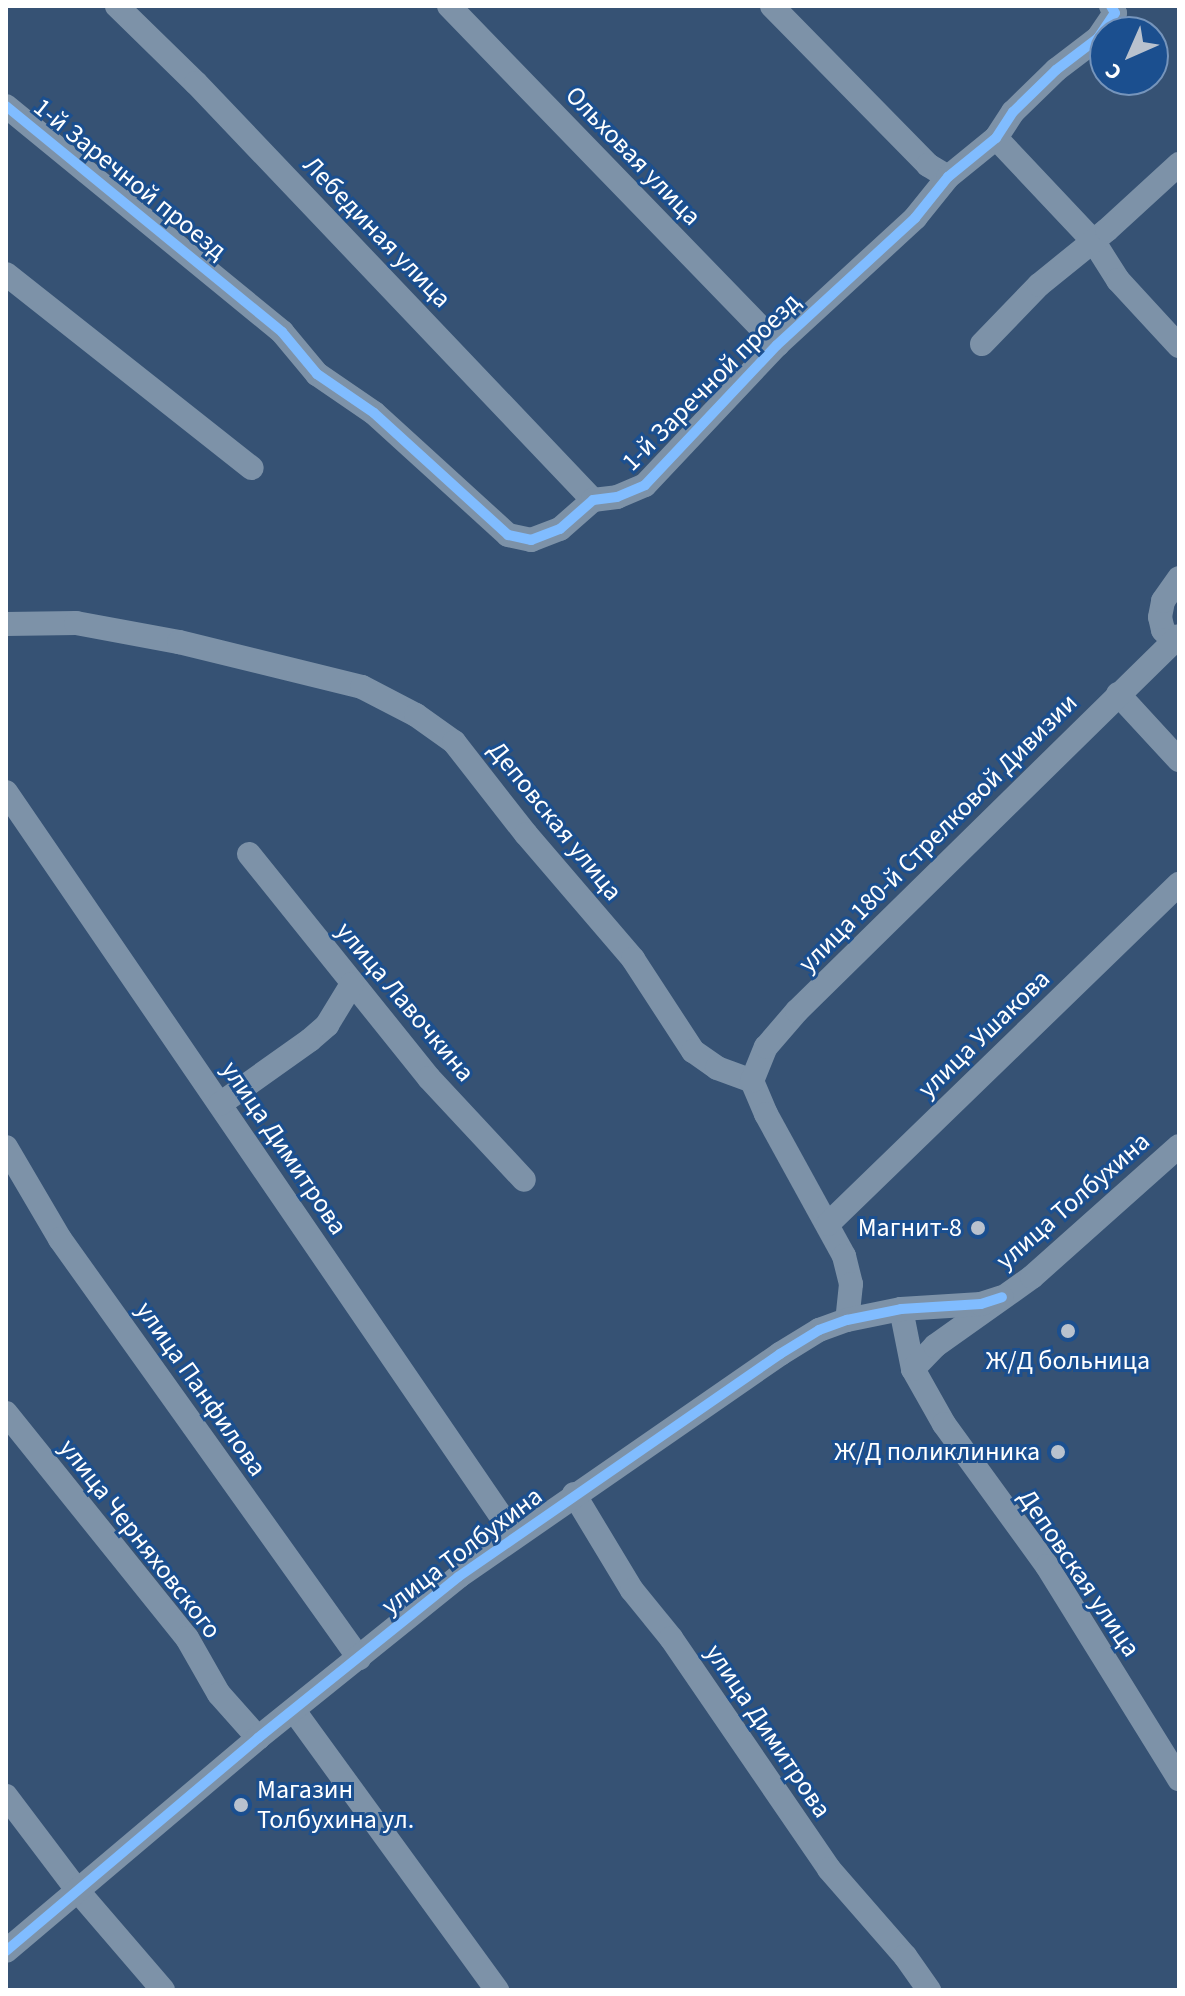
<!DOCTYPE html>
<html>
<head>
<meta charset="utf-8">
<style>
  body { margin:0 }
  #map { position:relative; width:1185px; height:1996px; overflow:hidden; background:#365274; font-family:"Source Sans 3",sans-serif }
  div>[style] { position:absolute }
  .minor>* { height:24px; margin:-12px; padding:0 12px; transform-origin:12px; border-radius:12px; background:#7d92a8 }
  .cycleway>* { height:10px; margin:-5px; padding:0 5px; transform-origin:5px; border-radius:5px; background:#80bcff }
  .dots>* { width:22px; height:22px; translate:-50% -50%; box-sizing:border-box; border:4px solid #1b4f8f; border-radius:50% }
  span { translate:-50% -50%; white-space:nowrap; text-align:center; line-height:1.15; -webkit-text-stroke:6px #1b4f8f; paint-order:stroke }
  .street-label { font-size:26px; color:#fff }
  .poi-label { font-size:26px; color:#fff }
  .right { translate:-100% -50%; text-align:right }
  .left { translate:0 -50%; text-align:left }
  .frame { position:absolute; inset:0; border:8px solid #fff; pointer-events:none }
  .north { position:absolute; left:1089px; top:16px; width:80px; height:80px; box-sizing:border-box; background:#1b4f8f; border:2px solid #7695bc; border-radius:50%; rotate:225deg; font-size:22px; font-weight:700; line-height:32px; text-align:center; color:#fff }
  .north::after { content:''; display:block; margin:auto; width:28px; height:36px; background:#b9c2ce; clip-path:polygon(50% 0,100% 100%,50% 72%,0 100%) }
</style>
</head>
<body>
<div id="map">
  <div class="minor">
    <div style="left:117px;top:6px;width:110px;rotate:44.3deg"></div>
    <div style="left:196px;top:83px;width:576px;rotate:46.41deg"></div>
    <div style="left:449px;top:6px;width:472px;rotate:45.9deg"></div>
    <div style="left:772px;top:6px;width:223px;rotate:45.5deg"></div>
    <div style="left:928px;top:165px;width:23px;rotate:31deg"></div>
    <div style="left:6px;top:106px;width:357px;rotate:39.3deg"></div>
    <div style="left:282px;top:332px;width:55px;rotate:50.2deg"></div>
    <div style="left:317px;top:374px;width:69px;rotate:34.4deg"></div>
    <div style="left:374px;top:413px;width:181px;rotate:42.3deg"></div>
    <div style="left:508px;top:535px;width:24px;rotate:12deg"></div>
    <div style="left:531px;top:540px;width:31px;rotate:-21deg"></div>
    <div style="left:560px;top:529px;width:44px;rotate:-41.3deg"></div>
    <div style="left:593px;top:500px;width:24px;rotate:-7deg"></div>
    <div style="left:617px;top:497px;width:30px;rotate:-23deg"></div>
    <div style="left:645px;top:485px;width:192px;rotate:-46.7deg"></div>
    <div style="left:777px;top:345px;width:188px;rotate:-42.6deg"></div>
    <div style="left:915px;top:218px;width:53px;rotate:-51.2deg"></div>
    <div style="left:948px;top:177px;width:62px;rotate:-39.1deg"></div>
    <div style="left:996px;top:138px;width:31px;rotate:-57deg"></div>
    <div style="left:1013px;top:112px;width:60px;rotate:-44.3deg"></div>
    <div style="left:1056px;top:70px;width:53px;rotate:-37.3deg"></div>
    <div style="left:1098px;top:38px;width:30px;rotate:-56deg"></div>
    <div style="left:1115px;top:13px;width:8px;rotate:-120deg"></div>
    <div style="left:996px;top:138px;width:143px;rotate:46.7deg"></div>
    <div style="left:1094px;top:242px;width:45px;rotate:57.7deg"></div>
    <div style="left:1118px;top:280px;width:90px;rotate:47.3deg"></div>
    <div style="left:6px;top:274px;width:313px;rotate:38.3deg"></div>
    <div style="left:982px;top:344px;width:82px;rotate:-46deg"></div>
    <div style="left:1039px;top:285px;width:87px;rotate:-39deg"></div>
    <div style="left:1107px;top:230px;width:98px;rotate:-42.5deg"></div>
    <div style="left:6px;top:624px;width:70px;rotate:-0.8deg"></div>
    <div style="left:76px;top:623px;width:105px;rotate:10.5deg"></div>
    <div style="left:179px;top:642px;width:188px;rotate:13.8deg"></div>
    <div style="left:362px;top:687px;width:61px;rotate:27.4deg"></div>
    <div style="left:416px;top:715px;width:47px;rotate:35.4deg"></div>
    <div style="left:454px;top:742px;width:117px;rotate:52deg"></div>
    <div style="left:526px;top:834px;width:165px;rotate:49.4deg"></div>
    <div style="left:633px;top:959px;width:110px;rotate:56.9deg"></div>
    <div style="left:693px;top:1051px;width:29px;rotate:35deg"></div>
    <div style="left:717px;top:1068px;width:37px;rotate:20deg"></div>
    <div style="left:752px;top:1081px;width:36px;rotate:67deg"></div>
    <div style="left:766px;top:1114px;width:162px;rotate:61.2deg"></div>
    <div style="left:844px;top:1256px;width:29px;rotate:76deg"></div>
    <div style="left:851px;top:1284px;width:36px;rotate:96deg"></div>
    <div style="left:1173px;top:641px;width:15px;rotate:-132deg"></div>
    <div style="left:1163px;top:630px;width:13px;rotate:-103deg"></div>
    <div style="left:1160px;top:617px;width:16px;rotate:-79deg"></div>
    <div style="left:1163px;top:601px;width:28px;rotate:-55deg"></div>
    <div style="left:1118px;top:694px;width:90px;rotate:47.3deg"></div>
    <div style="left:6px;top:792px;width:900px;rotate:55.64deg"></div>
    <div style="left:249px;top:854px;width:287px;rotate:51.2deg"></div>
    <div style="left:429px;top:1078px;width:139px;rotate:47deg"></div>
    <div style="left:752px;top:1081px;width:37px;rotate:-68deg"></div>
    <div style="left:766px;top:1047px;width:48px;rotate:-49.3deg"></div>
    <div style="left:797px;top:1011px;width:535px;rotate:-44.47deg"></div>
    <div style="left:220px;top:1104px;width:110px;rotate:-35.4deg"></div>
    <div style="left:310px;top:1040px;width:23px;rotate:-41deg"></div>
    <div style="left:327px;top:1025px;width:48px;rotate:-58.6deg"></div>
    <div style="left:6px;top:1147px;width:107px;rotate:59.6deg"></div>
    <div style="left:60px;top:1239px;width:515px;rotate:54.49deg"></div>
    <div style="left:828px;top:1224px;width:489px;rotate:-44.1deg"></div>
    <div style="left:901px;top:1309px;width:61px;rotate:78.7deg"></div>
    <div style="left:913px;top:1369px;width:63px;rotate:60.6deg"></div>
    <div style="left:944px;top:1424px;width:175px;rotate:54deg"></div>
    <div style="left:1047px;top:1566px;width:251px;rotate:58.2deg"></div>
    <div style="left:913px;top:1369px;width:32px;rotate:-46deg"></div>
    <div style="left:935px;top:1346px;width:119px;rotate:-35.4deg"></div>
    <div style="left:1032px;top:1277px;width:197px;rotate:-41.7deg"></div>
    <div style="left:6px;top:1413px;width:289px;rotate:51.2deg"></div>
    <div style="left:187px;top:1638px;width:64px;rotate:60.3deg"></div>
    <div style="left:219px;top:1694px;width:59px;rotate:48.4deg"></div>
    <div style="left:574px;top:1494px;width:112px;rotate:58.9deg"></div>
    <div style="left:632px;top:1590px;width:62px;rotate:50.9deg"></div>
    <div style="left:671px;top:1638px;width:280px;rotate:55.6deg"></div>
    <div style="left:829px;top:1869px;width:116px;rotate:48.9deg"></div>
    <div style="left:905px;top:1956px;width:42px;rotate:54.8deg"></div>
    <div style="left:295px;top:1712px;width:344px;rotate:54deg"></div>
    <div style="left:6px;top:1796px;width:118px;rotate:52.9deg"></div>
    <div style="left:77px;top:1890px;width:132px;rotate:49.3deg"></div>
    <div style="left:6px;top:1951px;width:330px;rotate:-40.2deg"></div>
    <div style="left:258px;top:1738px;width:257px;rotate:-38.8deg"></div>
    <div style="left:458px;top:1577px;width:392px;rotate:-34.7deg"></div>
    <div style="left:780px;top:1354px;width:46px;rotate:-31.6deg"></div>
    <div style="left:819px;top:1330px;width:30px;rotate:-20deg"></div>
    <div style="left:847px;top:1320px;width:55px;rotate:-11.5deg"></div>
    <div style="left:901px;top:1309px;width:80px;rotate:-3.6deg"></div>
    <div style="left:981px;top:1304px;width:22px;rotate:-18deg"></div>
  </div>
  <div class="cycleway">
    <div style="left:6px;top:106px;width:357px;rotate:39.3deg"></div>
    <div style="left:282px;top:332px;width:55px;rotate:50.2deg"></div>
    <div style="left:317px;top:374px;width:69px;rotate:34.4deg"></div>
    <div style="left:374px;top:413px;width:181px;rotate:42.3deg"></div>
    <div style="left:508px;top:535px;width:24px;rotate:12deg"></div>
    <div style="left:531px;top:540px;width:31px;rotate:-21deg"></div>
    <div style="left:560px;top:529px;width:44px;rotate:-41.3deg"></div>
    <div style="left:593px;top:500px;width:24px;rotate:-7deg"></div>
    <div style="left:617px;top:497px;width:30px;rotate:-23deg"></div>
    <div style="left:645px;top:485px;width:192px;rotate:-46.7deg"></div>
    <div style="left:777px;top:345px;width:188px;rotate:-42.6deg"></div>
    <div style="left:915px;top:218px;width:53px;rotate:-51.2deg"></div>
    <div style="left:948px;top:177px;width:62px;rotate:-39.1deg"></div>
    <div style="left:996px;top:138px;width:31px;rotate:-57deg"></div>
    <div style="left:1013px;top:112px;width:60px;rotate:-44.3deg"></div>
    <div style="left:1056px;top:70px;width:53px;rotate:-37.3deg"></div>
    <div style="left:1098px;top:38px;width:30px;rotate:-56deg"></div>
    <div style="left:1115px;top:13px;width:8px;rotate:-120deg"></div>
    <div style="left:6px;top:1951px;width:330px;rotate:-40.2deg"></div>
    <div style="left:258px;top:1738px;width:257px;rotate:-38.8deg"></div>
    <div style="left:458px;top:1577px;width:392px;rotate:-34.7deg"></div>
    <div style="left:780px;top:1354px;width:46px;rotate:-31.6deg"></div>
    <div style="left:819px;top:1330px;width:30px;rotate:-20deg"></div>
    <div style="left:847px;top:1320px;width:55px;rotate:-11.5deg"></div>
    <div style="left:901px;top:1309px;width:80px;rotate:-3.6deg"></div>
    <div style="left:981px;top:1304px;width:22px;rotate:-18deg"></div>
  </div>
  <div class="dots">
    <div style="left:978px;top:1228px;background:#b9c2ce"></div>
    <div style="left:1068px;top:1331px;background:#b9c2ce"></div>
    <div style="left:1058px;top:1452px;background:#b9c2ce"></div>
    <div style="left:241px;top:1805px;background:#b9c2ce"></div>
  </div>
  <div class="street-label">
    <span style="left:633px;top:156px;rotate:46deg">Ольховая улица</span>
    <span style="left:130px;top:179px;rotate:39deg">1-й Заречной проезд</span>
    <span style="left:377px;top:232px;rotate:46deg">Лебединая улица</span>
    <span style="left:711px;top:382px;rotate:-45deg">1-й Заречной проезд</span>
    <span style="left:555px;top:821px;rotate:51deg">Деповская улица</span>
    <span style="left:938px;top:833px;rotate:-45deg">улица 180-й Стрелковой Дивизии</span>
    <span style="left:405px;top:1002px;rotate:50deg">улица Лавочкина</span>
    <span style="left:984px;top:1034px;rotate:-44deg">улица Ушакова</span>
    <span style="left:284px;top:1148px;rotate:56deg">улица Димитрова</span>
    <span style="left:1073px;top:1201px;rotate:-41deg">улица Толбухина</span>
    <span style="left:201px;top:1389px;rotate:55deg">улица Панфилова</span>
    <span style="left:140px;top:1539px;rotate:52deg">улица Черняховского</span>
    <span style="left:462px;top:1551px;rotate:-37deg">улица Толбухина</span>
    <span style="left:1079px;top:1573px;rotate:56deg">Деповская улица</span>
    <span style="left:768px;top:1731px;rotate:56deg">улица Димитрова</span>
  </div>
  <div class="poi-label">
    <span class="right" style="left:962px;top:1228px">Магнит-8</span>
    <span style="left:1068px;top:1361px">Ж/Д больница</span>
    <span class="right" style="left:1040px;top:1452px">Ж/Д поликлиника</span>
    <span class="left" style="left:257px;top:1805px">Магазин<br>Толбухина ул.</span>
  </div>
  <div class="frame"></div>
  <div class="north">С</div>
</div>
</body>
</html>
